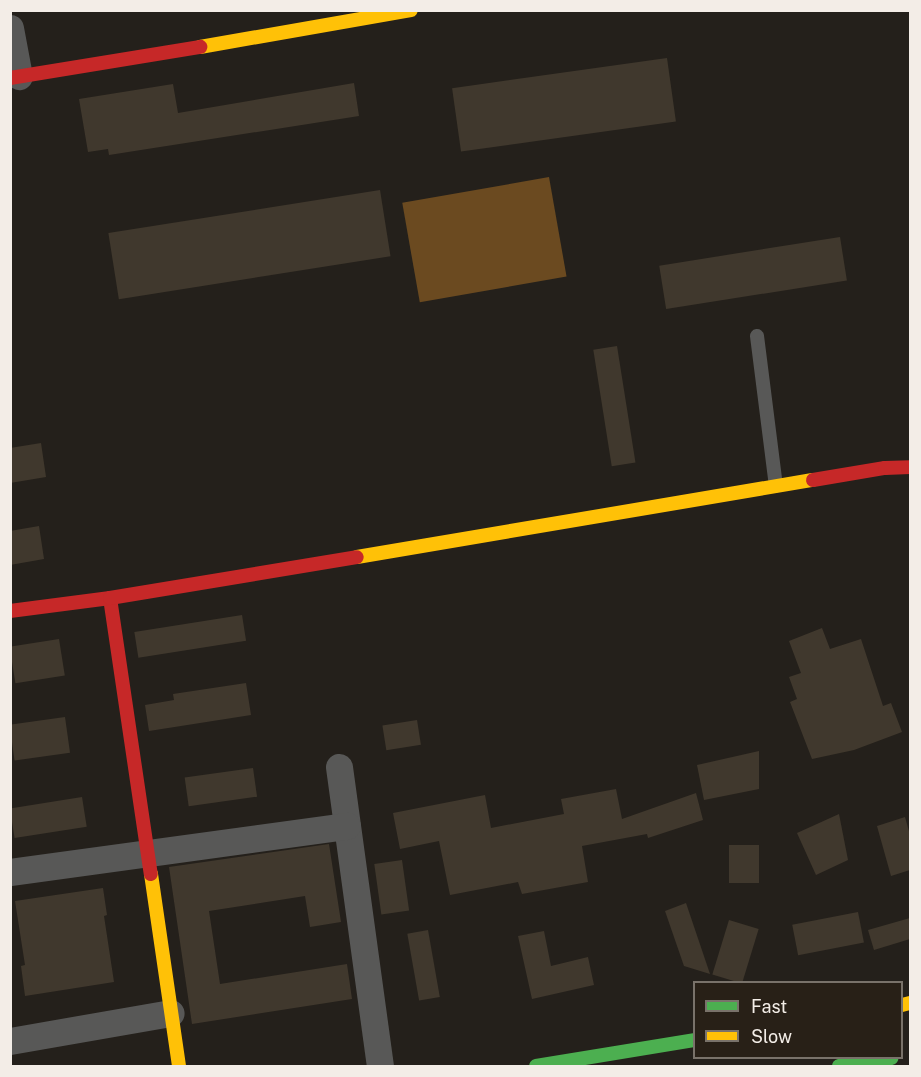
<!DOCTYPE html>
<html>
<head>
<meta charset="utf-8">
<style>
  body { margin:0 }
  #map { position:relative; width:921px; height:1077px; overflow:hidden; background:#24201b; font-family:"Public Sans",sans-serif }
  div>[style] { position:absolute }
  .forest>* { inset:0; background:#6b4a20; transform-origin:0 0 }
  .building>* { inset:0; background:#40382d; transform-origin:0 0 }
  .lane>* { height:14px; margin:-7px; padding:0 7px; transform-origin:7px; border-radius:7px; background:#585857 }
  .street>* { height:27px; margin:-13.5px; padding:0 13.5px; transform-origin:13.5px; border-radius:13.5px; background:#585857 }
  .fast>* { height:14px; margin:-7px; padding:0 7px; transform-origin:7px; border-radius:7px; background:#4caf50 }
  .slow>* { height:14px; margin:-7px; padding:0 7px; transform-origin:7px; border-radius:7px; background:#ffc107 }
  .jam>* { height:14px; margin:-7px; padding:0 7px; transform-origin:7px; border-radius:7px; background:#c62828 }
  span { translate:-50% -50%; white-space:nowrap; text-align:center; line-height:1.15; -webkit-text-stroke:4.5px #282017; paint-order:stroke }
  .frame { position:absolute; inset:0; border:12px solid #f3ede7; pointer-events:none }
  .legend { position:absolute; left:693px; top:981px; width:210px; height:78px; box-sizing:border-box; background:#282017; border:2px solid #79726a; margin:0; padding:8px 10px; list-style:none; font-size:18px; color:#f3ede7 }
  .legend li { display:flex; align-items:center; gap:12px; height:30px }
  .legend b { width:30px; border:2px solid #79726a }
</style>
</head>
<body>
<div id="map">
  <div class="forest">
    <div style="left:549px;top:177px;width:101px;height:149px;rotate:80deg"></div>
  </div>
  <div class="building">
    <div style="left:667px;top:58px;width:64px;height:217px;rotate:82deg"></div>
    <div style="clip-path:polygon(354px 83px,359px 116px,109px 155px,108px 149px,88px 152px,79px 99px,173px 84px,178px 113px)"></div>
    <div style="left:380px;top:190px;width:67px;height:275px;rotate:81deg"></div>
    <div style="left:840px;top:237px;width:44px;height:183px;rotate:81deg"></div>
    <div style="left:617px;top:346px;width:118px;height:24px;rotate:81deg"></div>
    <div style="clip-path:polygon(41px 443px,46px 477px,10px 483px,10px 448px)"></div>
    <div style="clip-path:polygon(39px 526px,44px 559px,10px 565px,10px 531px)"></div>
    <div style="left:242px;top:615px;width:26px;height:109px;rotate:81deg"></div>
    <div style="clip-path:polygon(822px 628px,830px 649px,861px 639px,883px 706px,891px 703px,902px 732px,854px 750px,812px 759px,790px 702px,797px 699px,789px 677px,801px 673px,789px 641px)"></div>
    <div style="left:59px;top:639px;width:37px;height:50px;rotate:81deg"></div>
    <div style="clip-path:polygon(246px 683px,251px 715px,149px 731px,145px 705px,174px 700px,173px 694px)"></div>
    <div style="left:65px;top:717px;width:36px;height:56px;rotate:82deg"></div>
    <div style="left:417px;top:720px;width:25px;height:35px;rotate:81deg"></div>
    <div style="clip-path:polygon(759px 751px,759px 789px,704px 800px,697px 765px)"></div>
    <div style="left:253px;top:768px;width:29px;height:69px;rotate:82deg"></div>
    <div style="clip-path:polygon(616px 789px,622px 819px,696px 793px,703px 820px,648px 838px,647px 834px,582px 846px,588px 882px,522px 894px,518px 882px,450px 895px,439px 841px,400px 849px,393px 813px,485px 795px,491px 828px,564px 814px,561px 799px)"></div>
    <div style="left:82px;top:797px;width:30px;height:73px;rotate:81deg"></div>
    <div style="clip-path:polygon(839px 814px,848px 860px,816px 875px,797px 833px)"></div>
    <div style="clip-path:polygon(905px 817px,910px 835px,910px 870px,891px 876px,877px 826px)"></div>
    <div style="clip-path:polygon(329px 844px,341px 922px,310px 927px,305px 896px,209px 911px,220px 984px,347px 964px,352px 999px,192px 1024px,169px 867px)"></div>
    <div style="left:729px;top:845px;width:30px;height:38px"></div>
    <div style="left:402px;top:860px;width:51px;height:28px;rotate:82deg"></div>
    <div style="clip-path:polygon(103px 888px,107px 915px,104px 916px,114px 982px,25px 996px,21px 966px,25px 965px,15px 901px)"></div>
    <div style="clip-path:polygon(686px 903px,710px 974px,684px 966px,665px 911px)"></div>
    <div style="left:858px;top:912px;width:31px;height:67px;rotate:79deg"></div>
    <div style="clip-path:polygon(910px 918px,910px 939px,874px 950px,868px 930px)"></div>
    <div style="left:729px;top:920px;width:31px;height:57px;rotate:17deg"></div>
    <div style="left:428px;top:930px;width:68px;height:21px;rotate:80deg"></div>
    <div style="clip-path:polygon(544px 931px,551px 966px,588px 957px,594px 985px,532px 999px,518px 936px)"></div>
  </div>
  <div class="lane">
    <div style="left:757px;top:336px;width:151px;rotate:82.8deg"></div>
  </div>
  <div class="street">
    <div style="left:10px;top:28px;width:49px;rotate:79.4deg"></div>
    <div style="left:339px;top:767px;width:302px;rotate:82.2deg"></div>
    <div style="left:10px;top:872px;width:340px;rotate:-7.8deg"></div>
    <div style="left:10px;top:1041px;width:163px;rotate:-9.9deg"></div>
  </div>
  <div class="fast">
    <div style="left:536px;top:1066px;width:160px;rotate:-9.3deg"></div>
    <div style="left:839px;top:1066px;width:53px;rotate:-8.7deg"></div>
  </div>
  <div class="slow">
    <div style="left:200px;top:47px;width:214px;rotate:-9.9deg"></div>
    <div style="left:357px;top:557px;width:462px;rotate:-9.6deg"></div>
    <div style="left:151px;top:874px;width:194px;rotate:81.7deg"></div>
    <div style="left:902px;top:1005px;width:8px;rotate:-14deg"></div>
  </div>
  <div class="jam">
    <div style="left:10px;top:78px;width:193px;rotate:-9.3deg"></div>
    <div style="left:813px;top:480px;width:73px;rotate:-9.5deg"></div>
    <div style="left:885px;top:468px;width:25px;rotate:-2deg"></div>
    <div style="left:110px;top:598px;width:279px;rotate:81.6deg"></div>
    <div style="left:10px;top:611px;width:101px;rotate:-7.4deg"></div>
    <div style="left:110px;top:598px;width:250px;rotate:-9.4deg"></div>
  </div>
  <div class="frame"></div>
  <ul class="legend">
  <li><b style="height:8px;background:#4caf50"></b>Fast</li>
  <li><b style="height:8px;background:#ffc107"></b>Slow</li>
  </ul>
</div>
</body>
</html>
